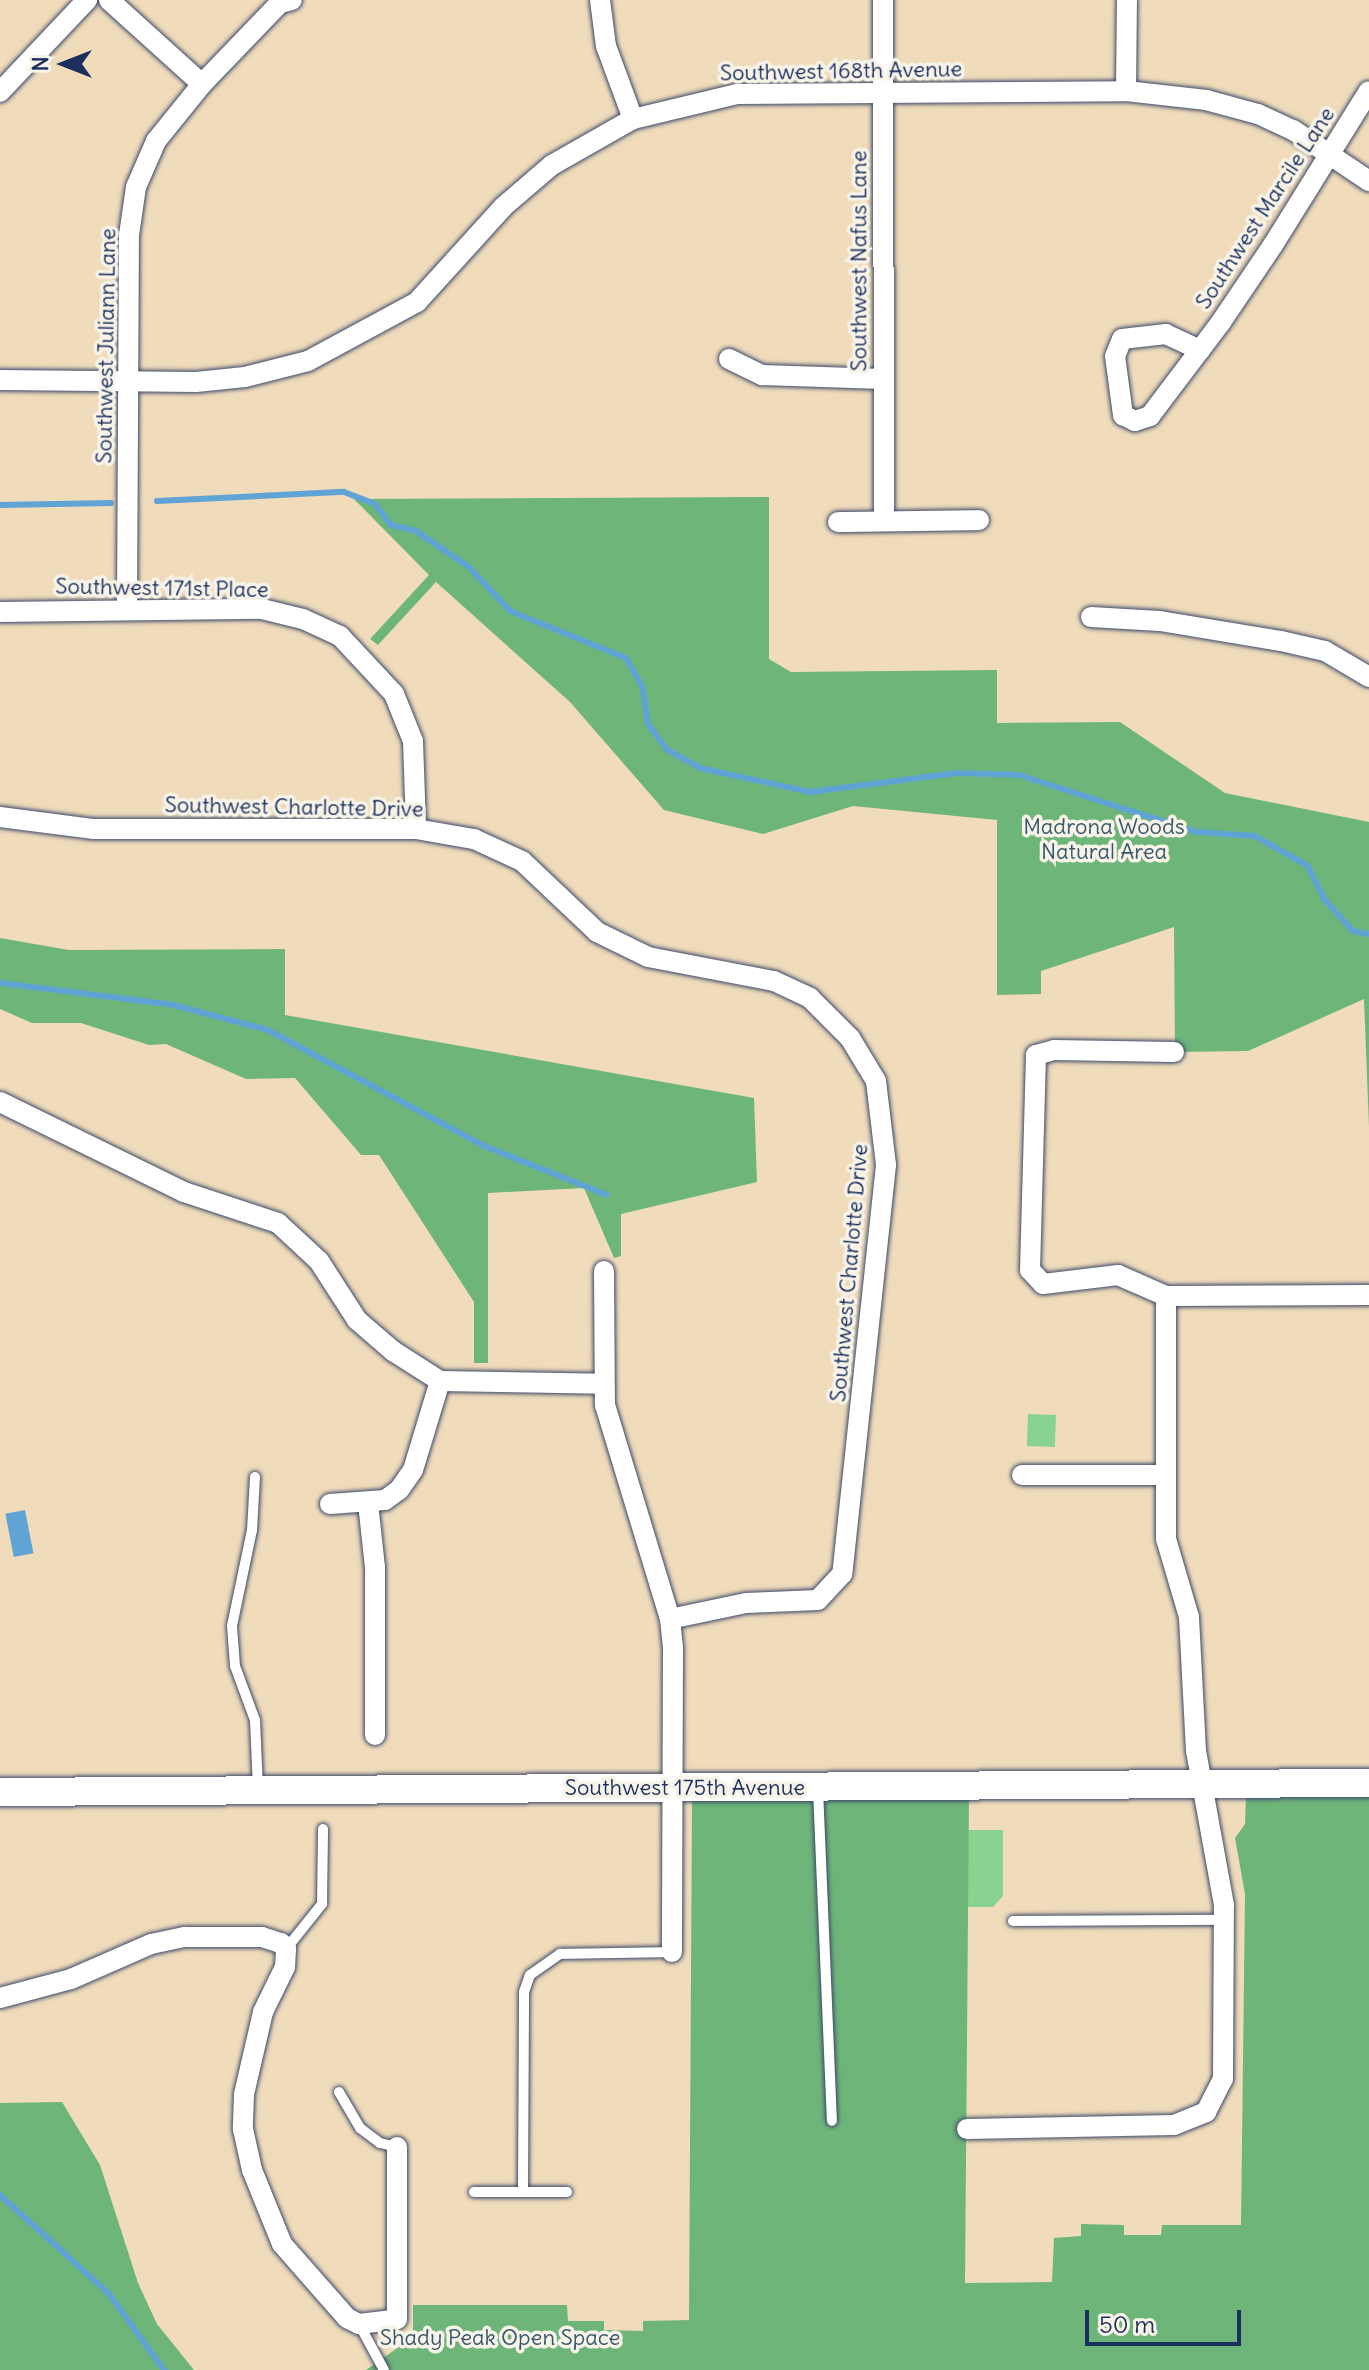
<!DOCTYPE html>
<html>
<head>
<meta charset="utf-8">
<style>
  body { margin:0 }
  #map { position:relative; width:1369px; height:2370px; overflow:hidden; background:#f0dcbb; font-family:Delius,sans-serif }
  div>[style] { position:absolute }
  .green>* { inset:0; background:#88d390; transform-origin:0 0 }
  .forest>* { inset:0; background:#6eb57a }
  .water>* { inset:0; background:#60a4d5; transform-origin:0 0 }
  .stream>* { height:6px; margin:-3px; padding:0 3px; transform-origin:3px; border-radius:3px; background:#60a4d5 }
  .roads { filter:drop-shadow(0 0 2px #3b496c) drop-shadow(0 0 2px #3b496c) }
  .lane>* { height:10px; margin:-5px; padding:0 5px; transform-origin:5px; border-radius:5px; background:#fff }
  .street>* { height:20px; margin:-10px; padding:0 10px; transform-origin:10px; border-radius:10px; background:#fff }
  .secondary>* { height:28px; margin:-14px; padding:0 14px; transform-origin:14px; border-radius:14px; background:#fff }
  span { translate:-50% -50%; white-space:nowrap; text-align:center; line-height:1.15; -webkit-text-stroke:7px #f7f3e8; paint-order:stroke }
  .street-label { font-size:22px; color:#1b2f5e }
  .park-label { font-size:22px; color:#36586a }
  .north { position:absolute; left:24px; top:24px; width:80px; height:80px; -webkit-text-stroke:6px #f7f3e8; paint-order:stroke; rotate:270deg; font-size:22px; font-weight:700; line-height:32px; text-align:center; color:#1b2f5e }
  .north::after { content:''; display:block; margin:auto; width:28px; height:36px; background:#1b2f5e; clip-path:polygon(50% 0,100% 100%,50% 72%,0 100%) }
  .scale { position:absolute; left:1085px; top:2310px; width:156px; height:36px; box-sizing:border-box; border:4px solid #1b2f5e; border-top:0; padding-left:10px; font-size:24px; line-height:28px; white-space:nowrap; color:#1b2f5e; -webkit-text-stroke:6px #f7f3e8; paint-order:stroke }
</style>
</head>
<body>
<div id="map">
  <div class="green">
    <div style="left:1028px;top:1414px;width:28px;height:32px;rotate:2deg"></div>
    <div style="clip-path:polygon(968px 1830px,1003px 1830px,1003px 1896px,993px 1907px,968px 1907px)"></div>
  </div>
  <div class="forest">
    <div style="clip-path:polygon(769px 497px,769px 659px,791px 672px,997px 670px,997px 723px,1120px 722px,1225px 793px,1369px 822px,1369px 1127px,1364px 999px,1248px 1051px,1175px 1052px,1174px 927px,1041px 971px,1041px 994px,997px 995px,997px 820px,853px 806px,763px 834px,664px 810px,570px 702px,436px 582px,378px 645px,370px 639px,429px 575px,354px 499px)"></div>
    <div style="clip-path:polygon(0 938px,69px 950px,285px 949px,285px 1015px,754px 1098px,757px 1182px,621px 1214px,621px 1256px,614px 1258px,584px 1188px,488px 1193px,488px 1363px,474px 1363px,474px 1302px,379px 1155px,361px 1155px,295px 1078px,246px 1079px,166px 1044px,149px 1045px,81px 1023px,32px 1023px,0 1009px)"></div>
    <div style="clip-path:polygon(1246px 1795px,1369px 1796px,1369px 2370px,366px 2370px,413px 2337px,413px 2305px,567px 2305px,568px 2321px,604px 2321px,604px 2330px,643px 2331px,643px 2321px,689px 2320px,692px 1799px,969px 1796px,965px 2283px,1052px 2282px,1054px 2238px,1081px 2236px,1081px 2224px,1124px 2225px,1124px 2235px,1161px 2235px,1162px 2225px,1241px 2225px,1245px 1894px,1235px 1838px,1245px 1824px)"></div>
    <div style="clip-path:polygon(62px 2102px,100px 2165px,138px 2283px,157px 2324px,194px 2370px,0 2370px,0 2103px)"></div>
  </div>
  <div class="water">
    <div style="left:25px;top:1510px;width:44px;height:20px;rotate:79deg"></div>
  </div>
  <div class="stream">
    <div style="left:157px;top:501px;width:187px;rotate:-2.8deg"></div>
    <div style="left:344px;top:492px;width:33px;rotate:21deg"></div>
    <div style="left:375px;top:504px;width:26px;rotate:53deg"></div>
    <div style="left:391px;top:525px;width:26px;rotate:13deg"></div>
    <div style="left:416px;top:531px;width:64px;rotate:34.2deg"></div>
    <div style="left:469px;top:567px;width:60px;rotate:47deg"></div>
    <div style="left:510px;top:611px;width:125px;rotate:22.1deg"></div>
    <div style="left:626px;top:658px;width:35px;rotate:61deg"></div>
    <div style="left:643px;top:689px;width:35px;rotate:82deg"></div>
    <div style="left:648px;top:724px;width:31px;rotate:54deg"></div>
    <div style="left:666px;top:749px;width:39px;rotate:29deg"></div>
    <div style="left:700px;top:768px;width:113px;rotate:12.3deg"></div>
    <div style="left:810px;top:792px;width:148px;rotate:-7.4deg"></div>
    <div style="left:957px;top:773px;width:62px;rotate:1.8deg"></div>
    <div style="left:1019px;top:775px;width:187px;rotate:17.8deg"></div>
    <div style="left:1197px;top:832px;width:58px;rotate:3.9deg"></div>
    <div style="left:1255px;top:836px;width:61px;rotate:29.5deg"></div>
    <div style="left:1308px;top:866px;width:37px;rotate:64deg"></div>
    <div style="left:1324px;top:899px;width:43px;rotate:47.8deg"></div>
    <div style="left:1353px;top:931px;width:16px;rotate:11deg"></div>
    <div style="left:0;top:505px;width:111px;rotate:-1deg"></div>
    <div style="left:0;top:983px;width:174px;rotate:7.2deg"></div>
    <div style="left:173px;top:1005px;width:98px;rotate:14.7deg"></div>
    <div style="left:268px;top:1030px;width:245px;rotate:28.2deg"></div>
    <div style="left:484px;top:1146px;width:132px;rotate:21.7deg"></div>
    <div style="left:0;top:2195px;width:147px;rotate:42.2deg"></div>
    <div style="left:109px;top:2294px;width:94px;rotate:54.1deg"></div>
  </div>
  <div class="roads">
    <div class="lane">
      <div style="left:255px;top:1477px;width:53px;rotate:93.2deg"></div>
      <div style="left:252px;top:1530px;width:98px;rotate:101.8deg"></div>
      <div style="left:232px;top:1626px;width:40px;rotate:85.7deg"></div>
      <div style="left:235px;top:1666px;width:58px;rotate:69.7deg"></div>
      <div style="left:255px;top:1720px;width:70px;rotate:87.5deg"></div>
      <div style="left:818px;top:1789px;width:332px;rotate:87.6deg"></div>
      <div style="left:1013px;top:1921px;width:212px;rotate:-0.3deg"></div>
      <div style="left:286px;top:1949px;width:58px;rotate:-51.3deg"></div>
      <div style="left:322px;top:1904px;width:75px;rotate:-89.2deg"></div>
      <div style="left:339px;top:2092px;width:42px;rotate:59.7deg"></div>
      <div style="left:360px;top:2128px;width:25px;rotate:37deg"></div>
      <div style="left:380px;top:2143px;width:17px;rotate:13deg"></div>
      <div style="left:474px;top:2192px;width:93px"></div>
      <div style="left:523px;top:2192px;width:200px;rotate:-89.7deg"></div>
      <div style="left:524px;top:1992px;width:18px;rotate:-71deg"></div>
      <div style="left:530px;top:1975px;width:37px;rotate:-35deg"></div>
      <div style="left:560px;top:1954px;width:112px;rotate:-1deg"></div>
      <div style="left:359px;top:2324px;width:52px;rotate:61.5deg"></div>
    </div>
    <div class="street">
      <div style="left:109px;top:0;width:125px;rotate:42.1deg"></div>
      <div style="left:600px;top:0;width:46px;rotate:82.6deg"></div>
      <div style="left:606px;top:46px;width:78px;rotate:69.7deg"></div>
      <div style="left:883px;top:0;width:521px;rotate:89.89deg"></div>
      <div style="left:1126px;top:91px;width:91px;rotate:-89.4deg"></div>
      <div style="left:0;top:92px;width:127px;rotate:-46.6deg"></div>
      <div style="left:1200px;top:350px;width:38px;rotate:-155deg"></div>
      <div style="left:1166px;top:334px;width:44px;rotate:173.5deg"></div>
      <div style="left:1122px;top:339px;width:18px;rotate:112deg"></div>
      <div style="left:1115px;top:356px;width:60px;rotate:82.3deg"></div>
      <div style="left:1123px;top:415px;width:13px;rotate:27deg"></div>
      <div style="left:1135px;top:421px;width:16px;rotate:-18deg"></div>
      <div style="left:1150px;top:416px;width:83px;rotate:-52.9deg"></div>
      <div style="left:1200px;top:350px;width:35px;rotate:-53deg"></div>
      <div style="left:1221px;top:322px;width:93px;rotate:-56deg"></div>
      <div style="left:1273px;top:245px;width:181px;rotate:-58.1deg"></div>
      <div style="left:729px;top:359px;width:37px;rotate:26deg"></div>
      <div style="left:762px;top:375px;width:121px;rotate:1.9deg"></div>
      <div style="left:0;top:380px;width:196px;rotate:0.6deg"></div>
      <div style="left:196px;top:382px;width:49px;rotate:-5.8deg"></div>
      <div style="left:245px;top:377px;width:65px;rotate:-14.3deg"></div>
      <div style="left:308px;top:361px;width:124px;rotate:-28.4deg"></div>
      <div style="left:417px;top:302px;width:128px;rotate:-47.8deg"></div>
      <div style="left:503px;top:207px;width:65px;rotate:-40.6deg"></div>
      <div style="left:552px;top:165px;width:93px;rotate:-29.6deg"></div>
      <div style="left:633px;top:119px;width:107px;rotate:-13.5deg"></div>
      <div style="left:737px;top:94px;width:389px;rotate:-0.4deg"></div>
      <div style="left:1126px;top:91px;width:81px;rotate:6.4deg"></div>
      <div style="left:1206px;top:100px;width:54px;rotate:15.1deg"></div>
      <div style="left:1258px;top:114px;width:38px;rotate:25deg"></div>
      <div style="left:1293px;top:130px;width:92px;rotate:33.9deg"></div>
      <div style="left:838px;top:522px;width:141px;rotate:-0.8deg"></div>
      <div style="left:127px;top:609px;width:374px;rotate:-89.7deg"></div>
      <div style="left:129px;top:235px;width:49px;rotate:-81.7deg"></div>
      <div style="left:136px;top:187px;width:50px;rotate:-66.5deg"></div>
      <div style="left:156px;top:141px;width:73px;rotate:-51.1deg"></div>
      <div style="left:202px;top:84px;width:112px;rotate:-46.1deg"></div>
      <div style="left:280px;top:3px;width:12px;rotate:-14deg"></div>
      <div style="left:0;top:612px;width:262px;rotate:-0.7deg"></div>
      <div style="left:262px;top:609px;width:42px;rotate:13.7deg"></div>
      <div style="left:303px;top:619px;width:41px;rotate:24.7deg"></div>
      <div style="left:340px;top:636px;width:79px;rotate:47deg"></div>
      <div style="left:394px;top:694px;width:51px;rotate:68deg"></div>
      <div style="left:413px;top:741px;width:88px;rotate:88deg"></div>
      <div style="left:1091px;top:617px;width:69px;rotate:3.3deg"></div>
      <div style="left:1160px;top:621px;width:123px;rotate:9.4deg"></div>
      <div style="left:1281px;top:641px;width:45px;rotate:12.8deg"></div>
      <div style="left:1325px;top:651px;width:51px;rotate:30.6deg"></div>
      <div style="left:0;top:817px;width:95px;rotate:7.3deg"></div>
      <div style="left:94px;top:829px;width:322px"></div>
      <div style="left:416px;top:829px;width:59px;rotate:9.8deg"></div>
      <div style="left:474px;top:839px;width:53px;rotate:24.6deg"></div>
      <div style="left:522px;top:861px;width:103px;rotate:43.4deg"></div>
      <div style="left:597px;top:932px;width:57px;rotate:26.1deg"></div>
      <div style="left:648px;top:957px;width:128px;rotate:10.8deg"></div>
      <div style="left:774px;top:981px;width:40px;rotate:25deg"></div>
      <div style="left:810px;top:998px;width:57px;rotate:45deg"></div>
      <div style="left:850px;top:1038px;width:50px;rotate:58.8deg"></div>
      <div style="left:876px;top:1081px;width:85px;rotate:83.2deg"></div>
      <div style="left:886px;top:1165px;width:411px;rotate:96.1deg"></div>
      <div style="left:842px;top:1574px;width:35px;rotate:133deg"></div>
      <div style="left:818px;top:1600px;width:72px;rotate:177.6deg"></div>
      <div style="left:746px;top:1603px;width:78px;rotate:168.1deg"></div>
      <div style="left:1174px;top:1052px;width:120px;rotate:-179deg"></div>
      <div style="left:1054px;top:1050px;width:19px;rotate:164deg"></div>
      <div style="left:1036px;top:1055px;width:215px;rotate:91.6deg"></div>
      <div style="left:1030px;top:1270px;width:19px;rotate:47deg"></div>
      <div style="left:1043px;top:1284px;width:76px;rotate:-6.8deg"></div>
      <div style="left:1118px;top:1275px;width:52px;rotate:23.6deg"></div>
      <div style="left:1166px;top:1296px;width:203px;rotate:-0.3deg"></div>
      <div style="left:0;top:1102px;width:205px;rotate:26.1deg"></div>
      <div style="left:184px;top:1192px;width:99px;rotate:18.3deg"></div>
      <div style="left:278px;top:1223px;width:56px;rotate:42.8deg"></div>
      <div style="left:319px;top:1261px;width:70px;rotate:57.2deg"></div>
      <div style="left:357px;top:1320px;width:48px;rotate:40.7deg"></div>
      <div style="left:393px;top:1351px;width:56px;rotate:32.6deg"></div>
      <div style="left:440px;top:1381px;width:164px;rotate:1deg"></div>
      <div style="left:604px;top:1271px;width:134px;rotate:89.6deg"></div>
      <div style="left:605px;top:1405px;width:224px;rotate:73.1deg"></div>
      <div style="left:670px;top:1619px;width:28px;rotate:84deg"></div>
      <div style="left:673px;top:1647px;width:305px;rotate:90.2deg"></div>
      <div style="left:1022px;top:1475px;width:142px"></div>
      <div style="left:368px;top:1503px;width:64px;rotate:83.8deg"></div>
      <div style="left:375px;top:1567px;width:168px;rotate:90deg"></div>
      <div style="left:330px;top:1504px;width:55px;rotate:-4.2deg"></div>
      <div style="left:385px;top:1500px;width:17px;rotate:-36deg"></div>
      <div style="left:399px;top:1490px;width:24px;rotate:-55deg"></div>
      <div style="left:413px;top:1470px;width:93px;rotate:-73.1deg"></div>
      <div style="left:0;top:1998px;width:73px;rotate:-15deg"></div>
      <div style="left:71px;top:1979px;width:87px;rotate:-23.6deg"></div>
      <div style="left:151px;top:1944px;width:35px;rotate:-12deg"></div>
      <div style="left:185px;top:1937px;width:77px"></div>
      <div style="left:262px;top:1937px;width:20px;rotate:18deg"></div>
      <div style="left:281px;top:1943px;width:8px;rotate:50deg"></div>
      <div style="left:286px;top:1949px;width:18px;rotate:93deg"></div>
      <div style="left:285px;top:1967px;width:50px;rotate:116.1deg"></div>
      <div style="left:263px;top:2012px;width:84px;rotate:103deg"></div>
      <div style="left:244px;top:2094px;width:35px;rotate:92deg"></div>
      <div style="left:243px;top:2129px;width:42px;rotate:77.6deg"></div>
      <div style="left:252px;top:2170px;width:80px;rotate:67.9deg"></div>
      <div style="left:282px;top:2244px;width:98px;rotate:48.7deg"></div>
      <div style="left:347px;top:2318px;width:13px;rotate:27deg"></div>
      <div style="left:359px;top:2324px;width:38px;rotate:-7deg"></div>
      <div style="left:397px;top:2319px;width:172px;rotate:-90deg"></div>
      <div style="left:967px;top:2129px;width:207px;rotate:-1.1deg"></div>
      <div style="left:1174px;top:2125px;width:35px;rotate:-22deg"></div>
      <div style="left:1206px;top:2112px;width:37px;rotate:-63deg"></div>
      <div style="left:1223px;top:2079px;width:174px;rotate:-89.7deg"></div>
      <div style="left:1224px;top:1905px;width:157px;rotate:-100.3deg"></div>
      <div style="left:1196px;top:1751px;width:134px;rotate:-93deg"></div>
      <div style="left:1189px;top:1617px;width:81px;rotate:-106.4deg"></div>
      <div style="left:1166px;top:1539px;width:243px;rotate:-90deg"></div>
    </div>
    <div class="secondary">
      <div style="left:0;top:1792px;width:1369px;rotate:-0.38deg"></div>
    </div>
  </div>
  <div class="street-label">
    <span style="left:841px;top:71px;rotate:-1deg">Southwest 168th Avenue</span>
    <span style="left:1265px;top:208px;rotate:-57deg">Southwest Marcile Lane</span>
    <span style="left:859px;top:261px;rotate:-90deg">Southwest Nafus Lane</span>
    <span style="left:106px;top:346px;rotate:-89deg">Southwest Juliann Lane</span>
    <span style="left:162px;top:588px;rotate:1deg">Southwest 171st Place</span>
    <span style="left:294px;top:807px;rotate:1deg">Southwest Charlotte Drive</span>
    <span style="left:849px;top:1273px;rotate:-85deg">Southwest Charlotte Drive</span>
    <span style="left:685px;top:1788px">Southwest 175th Avenue</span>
  </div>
  <div class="park-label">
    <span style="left:1104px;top:839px">Madrona Woods<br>Natural Area</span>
    <span style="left:500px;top:2338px">Shady Peak Open Space</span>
  </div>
  <div class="north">N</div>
  <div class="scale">50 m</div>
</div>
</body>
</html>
